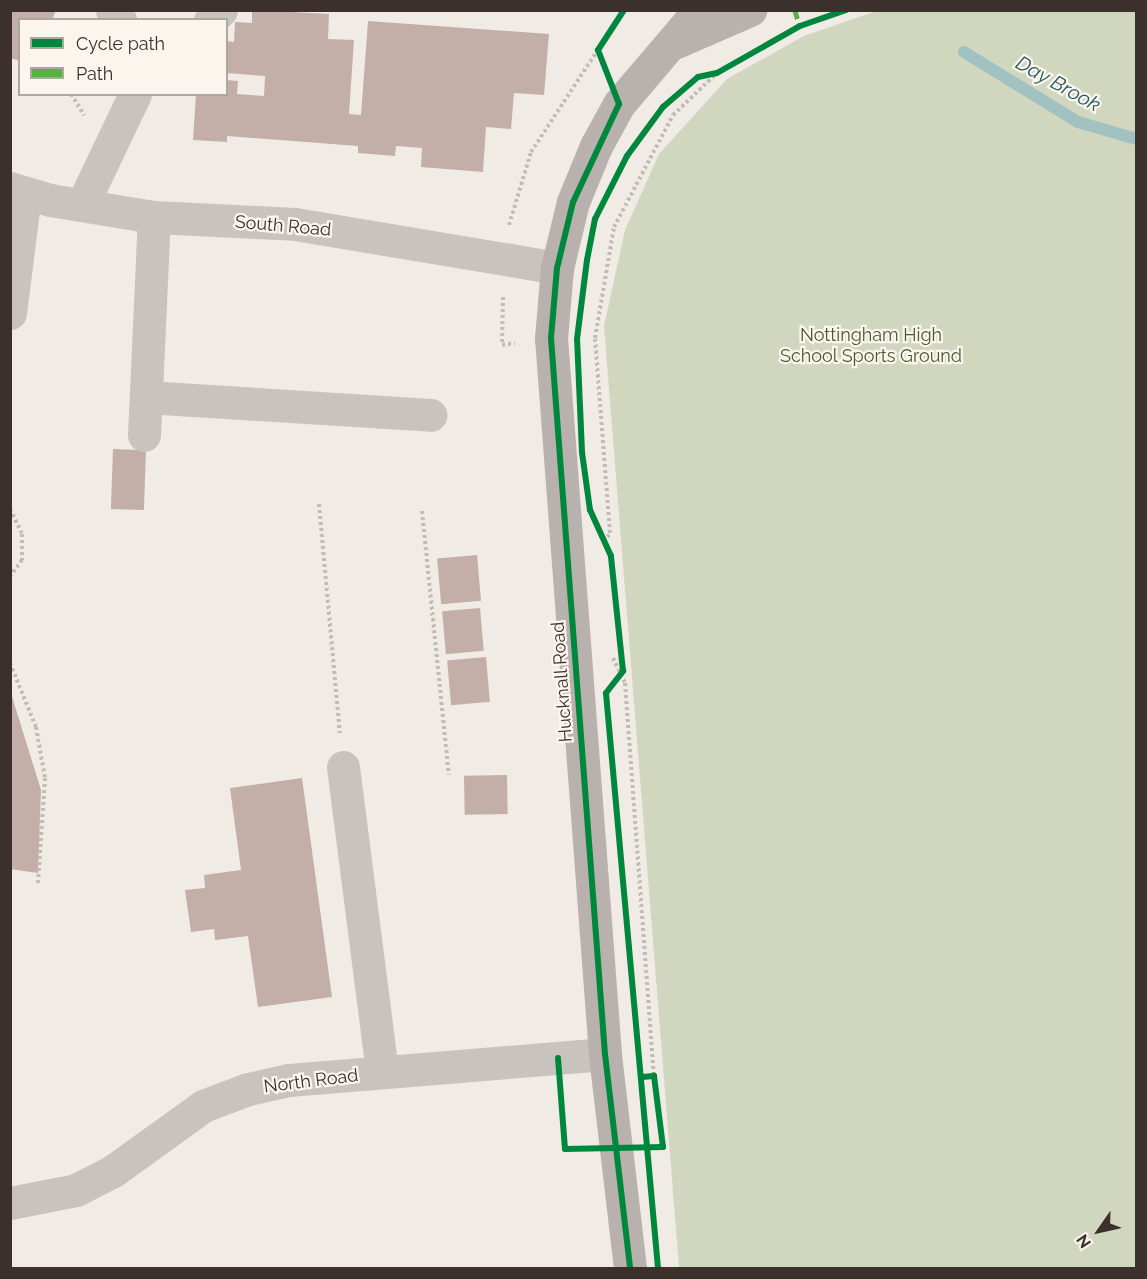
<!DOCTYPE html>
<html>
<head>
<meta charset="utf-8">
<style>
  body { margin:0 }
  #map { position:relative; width:1147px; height:1279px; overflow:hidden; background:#f0ebe5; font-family:Raleway,sans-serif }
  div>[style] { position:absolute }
  .green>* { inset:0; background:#d1d6bf }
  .stream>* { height:12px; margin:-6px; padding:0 6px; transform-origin:6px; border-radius:6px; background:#a1c2c1 }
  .building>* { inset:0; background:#c3afa7; transform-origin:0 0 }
  .path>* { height:4px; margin-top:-2px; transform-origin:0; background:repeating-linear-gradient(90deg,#c2bbb6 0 3px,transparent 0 6px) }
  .minor>* { height:33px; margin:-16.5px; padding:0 16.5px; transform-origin:16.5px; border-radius:16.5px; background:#c9c3be }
  .major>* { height:33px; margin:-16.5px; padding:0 16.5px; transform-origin:16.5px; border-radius:16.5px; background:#b8b1ad }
  .quiet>* { height:4.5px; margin-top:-2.25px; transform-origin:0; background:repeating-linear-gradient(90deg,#57b246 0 9px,transparent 0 13.5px) }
  .cycleway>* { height:6px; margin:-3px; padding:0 3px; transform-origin:3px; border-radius:3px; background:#00873e }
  span { translate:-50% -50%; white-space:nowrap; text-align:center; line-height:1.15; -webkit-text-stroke:4.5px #fbf5ee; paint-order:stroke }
  .street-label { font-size:18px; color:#3b302b }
  .park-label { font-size:18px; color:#4a5a2e }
  .water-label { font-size:20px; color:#1f5a5e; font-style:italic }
  .frame { position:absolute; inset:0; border:12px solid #3b302b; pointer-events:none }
  .legend { position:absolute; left:18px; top:18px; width:210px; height:78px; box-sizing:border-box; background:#fbf5ee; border:2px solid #aea6a0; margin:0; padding:8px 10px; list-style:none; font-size:18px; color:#3b302b }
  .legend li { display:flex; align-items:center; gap:12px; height:30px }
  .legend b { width:30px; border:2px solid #aea6a0 }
  .north { position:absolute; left:1069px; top:1201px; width:60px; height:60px; -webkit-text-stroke:4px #fbf5ee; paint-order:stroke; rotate:236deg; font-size:16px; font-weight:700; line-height:24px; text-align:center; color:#3b302b }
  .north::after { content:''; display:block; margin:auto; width:21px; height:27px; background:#3b302b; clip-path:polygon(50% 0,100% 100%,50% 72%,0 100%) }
</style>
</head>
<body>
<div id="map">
  <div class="green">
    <div style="clip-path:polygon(876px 11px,1136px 11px,1136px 1268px,679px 1267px,604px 326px,625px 230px,659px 154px,727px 79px,804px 36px)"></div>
  </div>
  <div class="stream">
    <div style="left:964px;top:52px;width:134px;rotate:31.6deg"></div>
    <div style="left:1078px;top:122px;width:60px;rotate:16.3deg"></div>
  </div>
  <div class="building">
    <div style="clip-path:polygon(10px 10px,56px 10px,52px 20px,20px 20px,20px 61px,10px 58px)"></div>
    <div style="clip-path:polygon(252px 10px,329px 14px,328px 39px,354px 40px,349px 114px,361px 115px,368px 21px,549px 34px,544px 95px,514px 93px,511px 129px,486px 127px,483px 172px,421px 167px,422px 148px,396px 146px,395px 156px,358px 153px,358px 146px,227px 136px,227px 142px,193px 140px,196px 94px,226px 94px,226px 80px,238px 81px,237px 94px,264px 96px,265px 76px,226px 73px,226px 41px,234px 42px,235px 22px,252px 23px)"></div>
    <div style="left:113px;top:449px;width:33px;height:60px;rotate:2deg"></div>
    <div style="left:477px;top:555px;width:46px;height:40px;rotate:85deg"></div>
    <div style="left:480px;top:608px;width:43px;height:38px;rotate:85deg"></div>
    <div style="left:486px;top:657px;width:45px;height:39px;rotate:85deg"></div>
    <div style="clip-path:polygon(10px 690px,41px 790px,38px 873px,10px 869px)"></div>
    <div style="left:507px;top:775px;width:39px;height:43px;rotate:89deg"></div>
    <div style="clip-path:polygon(302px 778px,332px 997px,258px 1007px,248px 936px,215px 940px,214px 929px,191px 932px,185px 890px,205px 888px,204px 875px,241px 870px,230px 788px)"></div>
  </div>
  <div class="path">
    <div style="left:71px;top:94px;width:25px;rotate:58deg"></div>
    <div style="left:509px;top:225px;width:76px;rotate:-73.2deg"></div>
    <div style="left:531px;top:152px;width:170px;rotate:-56.8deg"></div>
    <div style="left:503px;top:297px;width:48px;rotate:91.2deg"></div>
    <div style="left:502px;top:345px;width:13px;rotate:-9deg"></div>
    <div style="left:319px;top:504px;width:230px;rotate:84.8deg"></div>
    <div style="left:10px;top:509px;width:28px;rotate:64deg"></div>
    <div style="left:22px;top:534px;width:26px;rotate:90deg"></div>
    <div style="left:22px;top:560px;width:20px;rotate:127deg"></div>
    <div style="left:422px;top:511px;width:265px;rotate:84.2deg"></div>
    <div style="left:604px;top:542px;width:11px;rotate:-56deg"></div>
    <div style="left:610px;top:533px;width:196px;rotate:-94.4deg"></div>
    <div style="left:595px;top:338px;width:113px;rotate:-80.3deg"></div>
    <div style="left:614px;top:227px;width:127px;rotate:-62.2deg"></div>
    <div style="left:673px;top:115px;width:61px;rotate:-43.7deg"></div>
    <div style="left:613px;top:658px;width:28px;rotate:64deg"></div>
    <div style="left:625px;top:683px;width:394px;rotate:85.8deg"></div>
    <div style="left:10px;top:663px;width:69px;rotate:67.9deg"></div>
    <div style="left:36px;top:727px;width:52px;rotate:80deg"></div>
    <div style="left:45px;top:778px;width:106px;rotate:93.8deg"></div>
  </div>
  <div class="minor">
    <div style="left:112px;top:10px;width:13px;rotate:51deg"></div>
    <div style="left:210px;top:20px;width:15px;rotate:-42deg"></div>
    <div style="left:10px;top:188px;width:42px;rotate:16.7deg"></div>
    <div style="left:50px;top:200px;width:105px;rotate:9.3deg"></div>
    <div style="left:154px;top:217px;width:141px;rotate:2.8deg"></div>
    <div style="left:295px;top:224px;width:266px;rotate:9.5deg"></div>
    <div style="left:10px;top:195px;width:15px;rotate:-4deg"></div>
    <div style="left:25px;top:194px;width:120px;rotate:97.2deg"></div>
    <div style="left:83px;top:203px;width:121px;rotate:-64.5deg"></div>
    <div style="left:146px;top:397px;width:285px;rotate:3.6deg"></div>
    <div style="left:144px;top:435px;width:218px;rotate:-87.4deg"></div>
    <div style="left:343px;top:767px;width:307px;rotate:82.7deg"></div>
    <div style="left:10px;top:1203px;width:67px;rotate:-11.1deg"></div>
    <div style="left:76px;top:1190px;width:42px;rotate:-27.2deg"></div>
    <div style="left:113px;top:1171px;width:111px;rotate:-35.8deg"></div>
    <div style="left:203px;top:1106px;width:48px;rotate:-20.7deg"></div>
    <div style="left:248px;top:1089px;width:42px;rotate:-12.4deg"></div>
    <div style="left:289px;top:1080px;width:317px;rotate:-4.7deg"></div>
  </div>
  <div class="major">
    <div style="left:676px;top:42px;width:81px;rotate:-23.4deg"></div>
    <div style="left:630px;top:1268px;width:215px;rotate:-96.7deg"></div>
    <div style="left:605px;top:1054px;width:718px;rotate:-94.31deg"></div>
    <div style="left:551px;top:338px;width:70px;rotate:-85.1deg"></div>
    <div style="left:557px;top:268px;width:68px;rotate:-76.4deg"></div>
    <div style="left:573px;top:202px;width:61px;rotate:-67.7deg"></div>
    <div style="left:596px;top:146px;width:48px;rotate:-61.3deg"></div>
    <div style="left:619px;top:104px;width:123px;rotate:-49.6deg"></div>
  </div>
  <div class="quiet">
    <div style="left:795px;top:10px;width:17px;rotate:73deg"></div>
  </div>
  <div class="cycleway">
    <div style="left:624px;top:10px;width:48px;rotate:123deg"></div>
    <div style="left:598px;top:50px;width:58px;rotate:68.7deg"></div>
    <div style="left:619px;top:104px;width:108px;rotate:115.1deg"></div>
    <div style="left:573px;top:202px;width:68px;rotate:103.6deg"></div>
    <div style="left:557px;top:268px;width:70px;rotate:94.9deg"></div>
    <div style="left:551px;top:338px;width:718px;rotate:85.69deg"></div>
    <div style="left:605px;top:1054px;width:215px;rotate:83.3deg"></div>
    <div style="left:558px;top:1058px;width:91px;rotate:85.6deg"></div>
    <div style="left:565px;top:1149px;width:98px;rotate:-1.2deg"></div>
    <div style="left:663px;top:1147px;width:72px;rotate:-97.2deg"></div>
    <div style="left:654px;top:1076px;width:12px;rotate:175deg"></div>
    <div style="left:658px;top:1268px;width:577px;rotate:-95.17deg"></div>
    <div style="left:606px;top:693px;width:28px;rotate:-52deg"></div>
    <div style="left:623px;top:671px;width:116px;rotate:-96deg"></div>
    <div style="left:611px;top:556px;width:51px;rotate:-114.5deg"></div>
    <div style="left:590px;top:510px;width:59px;rotate:-97.9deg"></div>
    <div style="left:582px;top:452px;width:113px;rotate:-92.5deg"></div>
    <div style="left:577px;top:339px;width:80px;rotate:-82.8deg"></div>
    <div style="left:587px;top:260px;width:42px;rotate:-79deg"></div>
    <div style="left:595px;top:219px;width:71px;rotate:-63.1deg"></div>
    <div style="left:627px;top:156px;width:61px;rotate:-53.7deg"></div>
    <div style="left:663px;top:107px;width:46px;rotate:-40.6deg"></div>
    <div style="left:698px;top:77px;width:19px;rotate:-12deg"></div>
    <div style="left:717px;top:73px;width:95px;rotate:-29.5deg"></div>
    <div style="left:800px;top:26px;width:49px;rotate:-19.2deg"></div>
  </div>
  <div class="street-label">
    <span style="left:283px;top:226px;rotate:5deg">South Road</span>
    <span style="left:562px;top:682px;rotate:-94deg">Hucknall Road</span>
    <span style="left:311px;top:1081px;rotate:-7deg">North Road</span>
  </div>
  <div class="park-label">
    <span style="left:871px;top:346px">Nottingham High<br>School Sports Ground</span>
  </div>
  <div class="water-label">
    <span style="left:1058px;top:84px;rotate:29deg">Day Brook</span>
  </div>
  <div class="frame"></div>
  <ul class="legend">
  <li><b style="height:8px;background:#00873e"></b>Cycle path</li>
  <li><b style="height:8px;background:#57b246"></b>Path</li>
  </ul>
  <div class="north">N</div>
</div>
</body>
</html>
